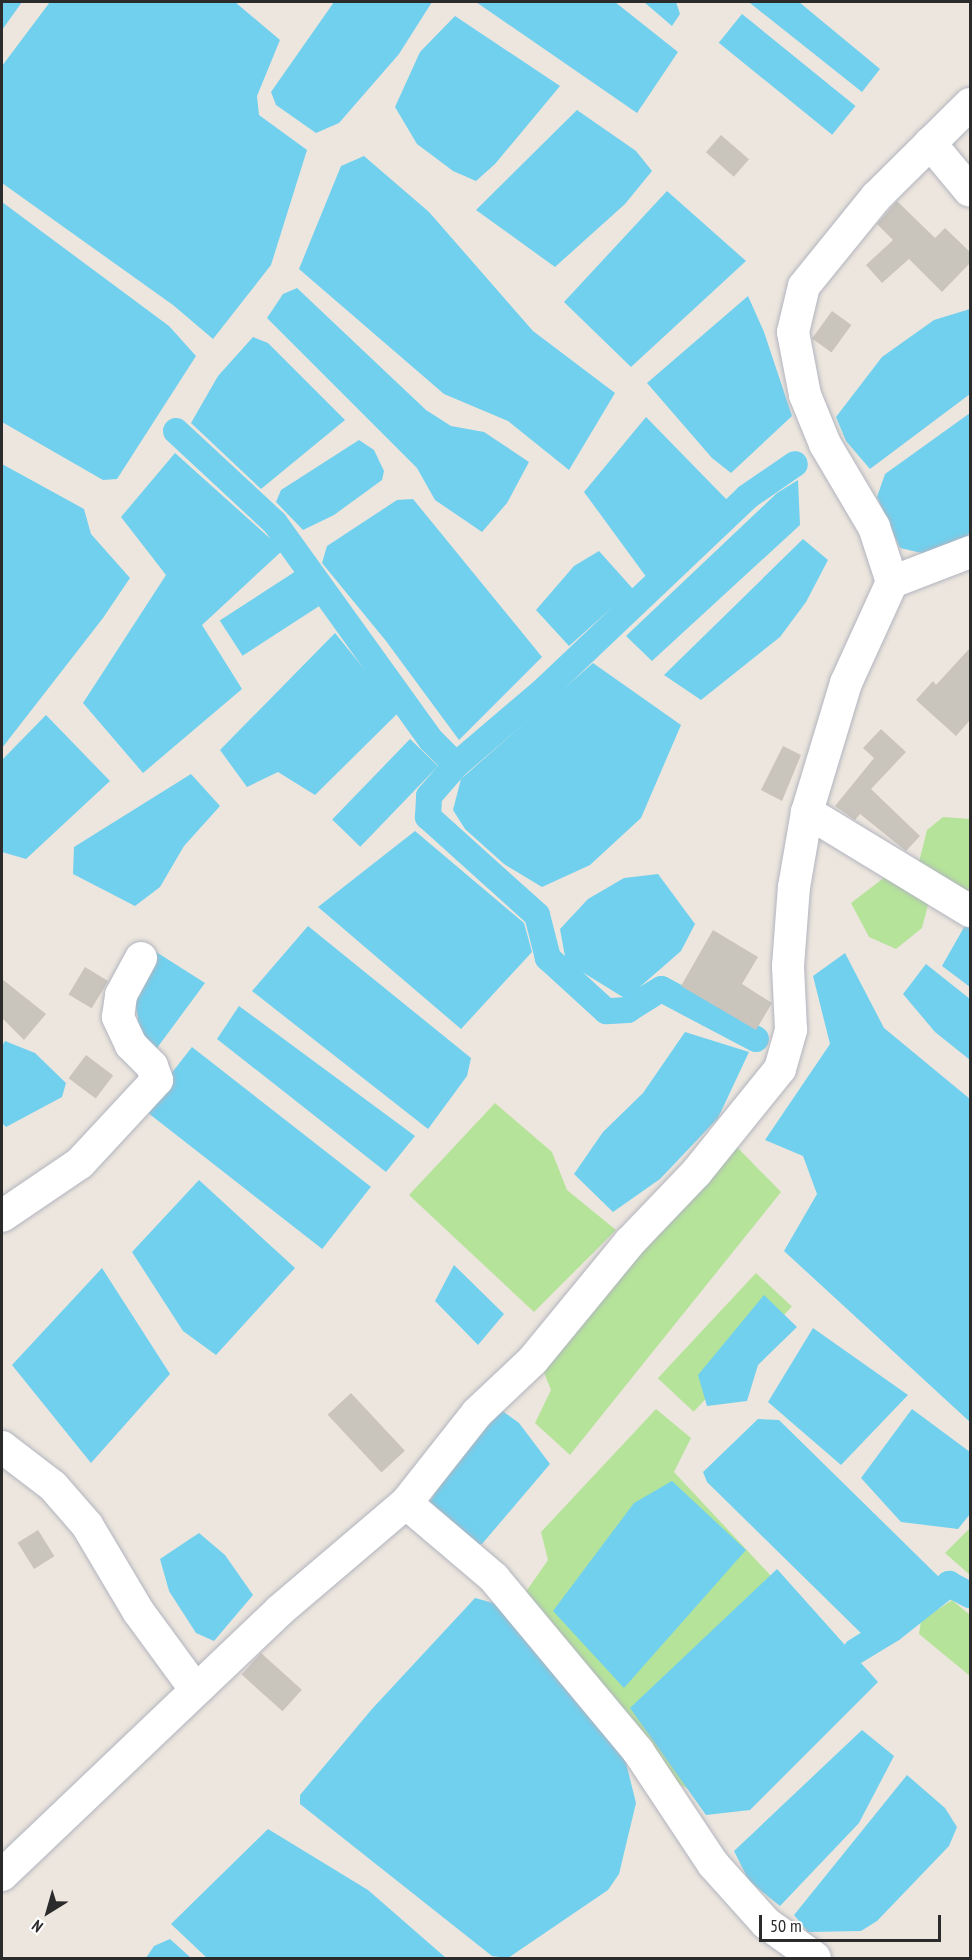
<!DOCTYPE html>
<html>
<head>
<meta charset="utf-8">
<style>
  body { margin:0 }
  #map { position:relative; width:972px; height:1960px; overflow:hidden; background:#ede6de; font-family:"PT Sans Narrow",sans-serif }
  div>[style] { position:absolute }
  .green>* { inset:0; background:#b5e39a; transform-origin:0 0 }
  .water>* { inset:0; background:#71d0ee; transform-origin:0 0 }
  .canal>* { height:26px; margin:-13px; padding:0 13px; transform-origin:13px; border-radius:13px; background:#71d0ee }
  .building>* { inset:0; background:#c9c4bc; transform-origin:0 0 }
  .roads { filter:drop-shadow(0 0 2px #b1b4bf) drop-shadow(0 0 2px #b1b4bf) }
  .minor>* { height:32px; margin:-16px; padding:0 16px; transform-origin:16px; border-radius:16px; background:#fff }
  span { translate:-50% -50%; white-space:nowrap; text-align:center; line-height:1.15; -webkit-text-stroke:6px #fff; paint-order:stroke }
  .frame { position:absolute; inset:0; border:3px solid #2b2b2b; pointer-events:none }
  .north { position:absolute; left:18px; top:1882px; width:60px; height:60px; -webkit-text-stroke:4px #fff; paint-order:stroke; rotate:217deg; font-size:16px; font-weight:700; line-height:24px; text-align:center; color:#2b2b2b }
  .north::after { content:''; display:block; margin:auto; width:21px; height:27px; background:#2b2b2b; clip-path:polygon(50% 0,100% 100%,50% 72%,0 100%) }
  .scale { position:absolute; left:759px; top:1915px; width:182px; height:27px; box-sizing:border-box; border:3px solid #2b2b2b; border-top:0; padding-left:8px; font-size:18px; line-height:21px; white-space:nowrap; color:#2b2b2b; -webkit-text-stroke:4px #fff; paint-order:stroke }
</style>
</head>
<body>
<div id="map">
  <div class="green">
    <div style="clip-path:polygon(943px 817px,970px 819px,970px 890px,940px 887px,919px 862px,927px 830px)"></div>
    <div style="clip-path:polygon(890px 873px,930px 897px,922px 928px,896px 949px,869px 937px,851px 903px)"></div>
    <div style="clip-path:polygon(495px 1103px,552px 1152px,567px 1190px,616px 1230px,534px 1312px,409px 1195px)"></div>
    <div style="clip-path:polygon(734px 1144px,781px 1192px,570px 1455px,535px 1423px,551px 1390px,543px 1370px)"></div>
    <div style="left:756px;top:1273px;width:49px;height:144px;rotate:43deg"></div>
    <div style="clip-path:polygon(656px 1409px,691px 1438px,674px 1472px,801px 1608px,718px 1805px,679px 1784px,523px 1596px,548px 1560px,541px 1532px)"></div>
    <div style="clip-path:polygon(970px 1528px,970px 1575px,945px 1553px)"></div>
    <div style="clip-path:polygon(952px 1600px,970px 1615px,970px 1676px,919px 1634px,921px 1621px)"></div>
  </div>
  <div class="water">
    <div style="clip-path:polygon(2px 2px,22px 2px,2px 30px)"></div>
    <div style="clip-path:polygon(50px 2px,235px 2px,280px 40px,257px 96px,259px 115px,307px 150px,271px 265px,213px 339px,173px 305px,2px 183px,2px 66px)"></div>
    <div style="clip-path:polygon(334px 2px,432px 2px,399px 54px,339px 123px,316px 133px,276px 105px,271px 92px)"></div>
    <div style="clip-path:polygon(476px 2px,615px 2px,678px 52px,637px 113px)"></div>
    <div style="clip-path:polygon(644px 2px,676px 2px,680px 14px,672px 26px)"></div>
    <div style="clip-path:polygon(799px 2px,880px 69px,862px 92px,750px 3px)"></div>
    <div style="left:742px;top:14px;width:146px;height:37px;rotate:39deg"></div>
    <div style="clip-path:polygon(455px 16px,560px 86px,495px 164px,476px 181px,453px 171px,417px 144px,395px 107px,420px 52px)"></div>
    <div style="clip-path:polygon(577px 110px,636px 151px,652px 171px,625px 204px,555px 267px,476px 210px)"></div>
    <div style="clip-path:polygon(364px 156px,429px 212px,533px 331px,615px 393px,569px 470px,508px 421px,444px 394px,299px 269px,341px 166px)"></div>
    <div style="clip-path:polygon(667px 191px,746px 261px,631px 367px,564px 302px)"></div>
    <div style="clip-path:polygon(2px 202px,169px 326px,196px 356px,117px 479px,103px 480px,2px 422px)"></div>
    <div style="clip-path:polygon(297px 288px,426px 410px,451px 426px,484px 432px,529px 462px,507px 503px,482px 532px,435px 500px,417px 468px,267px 318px,283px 294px)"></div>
    <div style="clip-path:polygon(748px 296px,764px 332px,792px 416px,731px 473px,712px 458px,647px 383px)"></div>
    <div style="clip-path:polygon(970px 309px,970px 394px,870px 469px,846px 441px,836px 417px,882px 357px,934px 320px)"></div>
    <div style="clip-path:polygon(253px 337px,268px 343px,345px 420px,261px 489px,191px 423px,218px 376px)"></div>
    <div style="clip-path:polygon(970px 413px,970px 532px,963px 542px,939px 557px,900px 548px,877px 497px,885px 474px)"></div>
    <div style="clip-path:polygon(646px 417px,728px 501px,647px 578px,584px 492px)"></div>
    <div style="clip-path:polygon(359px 440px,374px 450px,384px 471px,382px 480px,334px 515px,303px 530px,276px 502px,281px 490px)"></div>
    <div style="clip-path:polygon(175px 453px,283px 550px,202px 625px,242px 689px,143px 773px,83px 703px,166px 575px,121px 517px)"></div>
    <div style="clip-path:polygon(2px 464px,84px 509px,91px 534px,130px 578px,103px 618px,2px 748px)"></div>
    <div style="clip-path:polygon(798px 480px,800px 525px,652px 661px,626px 636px,777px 493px)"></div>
    <div style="clip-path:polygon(413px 499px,542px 657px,459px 740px,386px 641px,322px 563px,327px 546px,397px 500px)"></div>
    <div style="clip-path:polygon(803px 539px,828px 560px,806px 602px,780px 637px,701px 700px,664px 675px)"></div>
    <div style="clip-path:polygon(599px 551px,633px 589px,569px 646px,536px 610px,574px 566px)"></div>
    <div style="left:296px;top:571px;width:42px;height:91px;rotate:57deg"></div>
    <div style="clip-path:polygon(335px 633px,399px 712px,315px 795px,278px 772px,247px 787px,220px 750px)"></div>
    <div style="clip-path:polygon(593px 663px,681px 725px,641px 818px,590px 865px,542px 887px,504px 864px,465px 829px,453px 810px,461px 779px)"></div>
    <div style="clip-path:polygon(46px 715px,110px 781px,26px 859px,2px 852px,2px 760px)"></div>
    <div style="left:410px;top:739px;width:39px;height:112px;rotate:44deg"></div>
    <div style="clip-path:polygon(191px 774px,220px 806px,184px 846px,160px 887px,135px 906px,73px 874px,74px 847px)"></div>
    <div style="clip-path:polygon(415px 831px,524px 923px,532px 952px,461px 1029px,318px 907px)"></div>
    <div style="clip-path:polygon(658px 874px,695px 924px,681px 951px,626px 999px,566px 962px,560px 929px,588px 899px,624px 878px)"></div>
    <div style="clip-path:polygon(967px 922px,970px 924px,970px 987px,942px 966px)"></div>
    <div style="clip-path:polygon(308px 926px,471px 1058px,467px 1076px,428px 1129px,252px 991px)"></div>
    <div style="clip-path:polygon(153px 950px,205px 983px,157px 1048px,137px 1045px,138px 1018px,131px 983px)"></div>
    <div style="clip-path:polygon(845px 953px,884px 1028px,970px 1099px,970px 1422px,784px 1251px,817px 1194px,803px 1156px,765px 1140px,830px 1044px,813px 976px)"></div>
    <div style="clip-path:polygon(926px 964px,970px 999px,970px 1060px,935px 1032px,903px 994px)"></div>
    <div style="clip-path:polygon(239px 1006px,415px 1136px,386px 1172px,217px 1039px)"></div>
    <div style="clip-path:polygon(685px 1032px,749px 1052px,718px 1118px,660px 1179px,613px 1212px,574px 1174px,603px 1132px,643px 1093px)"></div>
    <div style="clip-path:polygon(5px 1041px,35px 1053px,66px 1083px,62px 1097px,6px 1127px,2px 1123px,2px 1046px)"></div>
    <div style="left:192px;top:1047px;width:227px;height:79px;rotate:38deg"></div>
    <div style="clip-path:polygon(199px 1180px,295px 1268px,216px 1355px,183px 1331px,132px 1252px)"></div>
    <div style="clip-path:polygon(454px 1265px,504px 1314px,478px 1345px,435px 1301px)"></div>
    <div style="clip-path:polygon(102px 1268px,170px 1374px,91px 1463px,12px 1365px)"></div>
    <div style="clip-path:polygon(764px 1295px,797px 1327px,758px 1365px,747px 1401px,707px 1406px,698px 1375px)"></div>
    <div style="clip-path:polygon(813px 1328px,908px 1395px,841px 1465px,768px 1402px)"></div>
    <div style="clip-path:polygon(912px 1409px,970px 1452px,970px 1514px,958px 1529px,901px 1522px,861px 1478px)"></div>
    <div style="clip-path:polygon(501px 1410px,519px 1423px,550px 1464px,482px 1544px,465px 1546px,425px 1509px,458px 1457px)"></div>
    <div style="clip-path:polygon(758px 1419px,779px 1420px,943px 1581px,867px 1639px,707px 1482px,703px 1472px)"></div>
    <div style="clip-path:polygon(672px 1481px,746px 1550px,624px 1688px,553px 1611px,634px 1503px)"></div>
    <div style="clip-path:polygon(199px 1533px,225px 1555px,253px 1595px,214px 1641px,196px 1633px,169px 1591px,160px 1559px)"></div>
    <div style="clip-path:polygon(777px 1569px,878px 1682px,750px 1810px,706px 1815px,630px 1708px)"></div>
    <div style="clip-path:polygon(475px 1598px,497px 1604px,603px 1729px,626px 1763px,636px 1803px,619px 1874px,608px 1890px,508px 1958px,492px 1956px,300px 1804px,300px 1795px,372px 1709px)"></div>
    <div style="clip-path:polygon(862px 1730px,894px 1756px,859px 1823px,780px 1906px,749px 1881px,734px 1851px)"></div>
    <div style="clip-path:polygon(907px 1775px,945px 1808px,957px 1827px,949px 1846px,877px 1921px,861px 1931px,808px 1932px,794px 1915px)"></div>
    <div style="clip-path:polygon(268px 1829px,368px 1890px,446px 1958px,207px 1958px,171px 1924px)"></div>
    <div style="clip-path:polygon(170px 1939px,191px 1958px,146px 1958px,154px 1946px)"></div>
  </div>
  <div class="canal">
    <div style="left:176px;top:431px;width:135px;rotate:42.9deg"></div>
    <div style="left:275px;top:523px;width:267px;rotate:54.3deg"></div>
    <div style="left:431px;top:740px;width:35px;rotate:45deg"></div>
    <div style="left:756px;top:1039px;width:107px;rotate:-152.2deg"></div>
    <div style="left:661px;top:989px;width:39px;rotate:148deg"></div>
    <div style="left:628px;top:1010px;width:22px;rotate:177deg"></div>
    <div style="left:606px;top:1011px;width:79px;rotate:-137.6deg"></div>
    <div style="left:548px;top:958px;width:44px;rotate:-104.3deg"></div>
    <div style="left:537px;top:915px;width:147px;rotate:-138deg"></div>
    <div style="left:428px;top:817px;width:21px;rotate:-87deg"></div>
    <div style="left:429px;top:796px;width:41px;rotate:-48.9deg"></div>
    <div style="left:456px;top:765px;width:117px;rotate:-40.5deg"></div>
    <div style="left:545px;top:689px;width:279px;rotate:-43.5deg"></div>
    <div style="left:747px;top:497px;width:58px;rotate:-34.5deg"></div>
    <div style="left:856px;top:1651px;width:42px;rotate:-31.4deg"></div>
    <div style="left:892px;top:1629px;width:73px;rotate:-38.3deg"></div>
    <div style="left:949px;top:1584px;width:24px;rotate:28deg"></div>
  </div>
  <div class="building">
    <div style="left:721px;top:135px;width:37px;height:23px;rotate:41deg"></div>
    <div style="clip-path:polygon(897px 201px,935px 238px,945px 228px,970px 252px,970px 263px,942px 292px,909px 259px,882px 283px,866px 265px,893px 240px,877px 224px)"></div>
    <div style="left:832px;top:311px;width:24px;height:34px;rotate:36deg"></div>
    <div style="clip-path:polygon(970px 648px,970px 720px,956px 736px,916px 700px,933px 681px,936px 685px)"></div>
    <div style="clip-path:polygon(881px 729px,906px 752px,871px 789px,920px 836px,906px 851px,860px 814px,855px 820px,835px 806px,874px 758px,863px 748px)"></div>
    <div style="clip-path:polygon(783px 746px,801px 755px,782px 801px,761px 790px)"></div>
    <div style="clip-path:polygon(713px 930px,758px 957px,742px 984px,772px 1003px,756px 1030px,681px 986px)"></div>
    <div style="left:85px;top:967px;width:27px;height:32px;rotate:31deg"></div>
    <div style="clip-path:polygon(2px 979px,46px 1014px,24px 1040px,2px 1018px)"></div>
    <div style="left:86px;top:1055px;width:34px;height:29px;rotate:37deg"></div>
    <div style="left:351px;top:1393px;width:79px;height:32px;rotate:47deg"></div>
    <div style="left:38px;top:1530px;width:31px;height:24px;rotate:58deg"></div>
    <div style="left:261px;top:1653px;width:55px;height:29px;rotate:42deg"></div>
  </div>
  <div class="roads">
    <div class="minor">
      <div style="left:930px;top:143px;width:62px;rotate:50.2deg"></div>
      <div style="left:892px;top:582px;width:84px;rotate:-21deg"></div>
      <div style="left:807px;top:812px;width:191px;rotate:31.3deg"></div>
      <div style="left:2px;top:1216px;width:94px;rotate:-34.2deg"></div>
      <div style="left:80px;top:1163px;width:113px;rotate:-47.1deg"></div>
      <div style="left:157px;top:1080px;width:15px;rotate:-110deg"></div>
      <div style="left:152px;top:1066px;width:30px;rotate:-135deg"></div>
      <div style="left:131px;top:1045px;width:31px;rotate:-115deg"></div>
      <div style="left:118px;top:1017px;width:22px;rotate:-82deg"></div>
      <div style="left:121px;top:995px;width:42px;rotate:-61.6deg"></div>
      <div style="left:2px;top:1447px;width:64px;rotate:37.4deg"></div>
      <div style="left:53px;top:1486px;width:52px;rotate:48.9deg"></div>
      <div style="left:87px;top:1525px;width:100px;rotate:59.3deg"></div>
      <div style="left:138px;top:1611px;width:97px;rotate:53.8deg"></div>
      <div style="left:406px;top:1503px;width:116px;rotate:40.4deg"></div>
      <div style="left:494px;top:1578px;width:225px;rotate:50.2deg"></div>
      <div style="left:638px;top:1751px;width:136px;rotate:56.4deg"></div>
      <div style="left:713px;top:1864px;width:79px;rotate:48.1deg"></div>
      <div style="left:766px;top:1923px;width:60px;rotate:35.5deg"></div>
      <div style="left:2px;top:1875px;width:383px;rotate:-43.6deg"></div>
      <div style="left:279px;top:1611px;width:167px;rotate:-40.4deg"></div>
      <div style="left:406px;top:1503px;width:115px;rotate:-51.7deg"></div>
      <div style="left:477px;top:1413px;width:77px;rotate:-43.4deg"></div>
      <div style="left:533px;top:1360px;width:153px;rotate:-50.6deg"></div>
      <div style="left:630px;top:1242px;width:95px;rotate:-46.3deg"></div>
      <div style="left:696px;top:1173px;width:134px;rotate:-51.1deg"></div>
      <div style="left:780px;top:1069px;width:41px;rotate:-74.2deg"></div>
      <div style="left:791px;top:1030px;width:64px;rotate:-92.7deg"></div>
      <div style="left:788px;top:966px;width:79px;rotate:-85.7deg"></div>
      <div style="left:794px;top:887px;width:76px;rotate:-80.2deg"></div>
      <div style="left:807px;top:812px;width:135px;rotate:-73.2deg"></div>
      <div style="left:846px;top:683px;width:111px;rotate:-65.5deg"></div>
      <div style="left:892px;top:582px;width:58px;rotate:-108.1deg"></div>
      <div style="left:874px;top:527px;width:96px;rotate:-120.6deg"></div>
      <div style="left:825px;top:444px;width:53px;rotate:-112.2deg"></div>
      <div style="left:805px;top:395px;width:64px;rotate:-100.8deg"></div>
      <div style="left:793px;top:332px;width:47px;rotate:-76.6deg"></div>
      <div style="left:804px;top:286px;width:116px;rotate:-51deg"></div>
      <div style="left:877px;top:196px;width:131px;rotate:-44.7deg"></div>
    </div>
  </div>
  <div class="frame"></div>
  <div class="north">N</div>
  <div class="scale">50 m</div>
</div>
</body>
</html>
